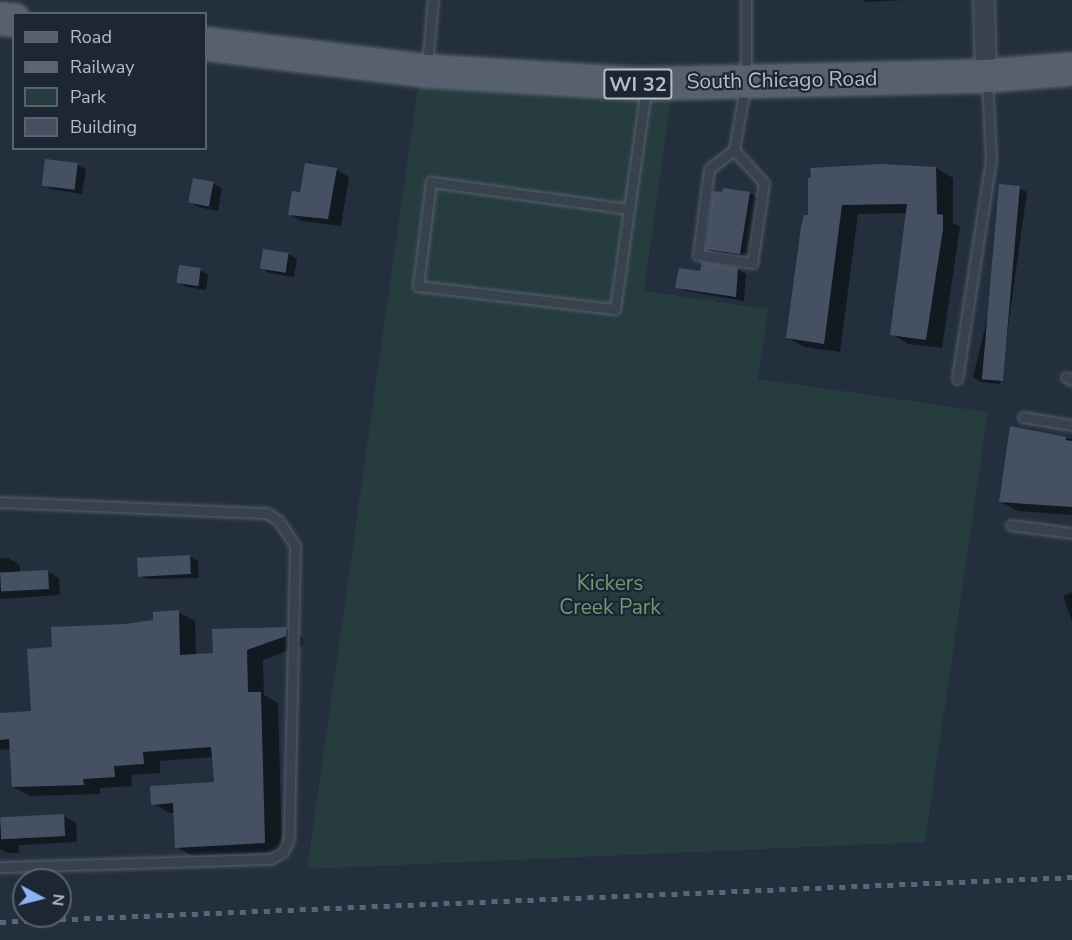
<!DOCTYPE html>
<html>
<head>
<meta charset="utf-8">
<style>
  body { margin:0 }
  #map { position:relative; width:1072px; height:940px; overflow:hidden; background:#242f3e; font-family:"Nunito Sans",sans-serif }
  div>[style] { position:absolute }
  .green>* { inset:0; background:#263c3f }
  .shadow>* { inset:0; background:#0007 }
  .building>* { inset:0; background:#455162; transform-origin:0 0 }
  .roads { filter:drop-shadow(0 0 2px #565f6c) drop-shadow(0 0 2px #565f6c) }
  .lane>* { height:9px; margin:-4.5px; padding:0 4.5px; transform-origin:4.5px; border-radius:4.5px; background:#38414e }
  .street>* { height:20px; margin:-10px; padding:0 10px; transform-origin:10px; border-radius:10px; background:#38414e }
  .primary>* { height:32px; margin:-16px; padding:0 16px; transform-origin:16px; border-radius:16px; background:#56606e }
  .rail>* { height:4.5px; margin-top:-2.25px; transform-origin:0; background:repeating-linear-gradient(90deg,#5a6575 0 6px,transparent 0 12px) }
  span { translate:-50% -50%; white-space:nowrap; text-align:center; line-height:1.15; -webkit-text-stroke:4.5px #1d2633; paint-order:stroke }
  .shield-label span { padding:2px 4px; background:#1d2633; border:2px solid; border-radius:4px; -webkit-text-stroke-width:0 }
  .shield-label { font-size:20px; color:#b4bcc9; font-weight:700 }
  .street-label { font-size:21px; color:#b4bcc9 }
  .park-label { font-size:21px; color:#6b9a76 }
  .legend { position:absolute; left:12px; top:12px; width:195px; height:138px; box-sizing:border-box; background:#1d2633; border:2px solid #59626f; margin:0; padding:8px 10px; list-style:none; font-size:18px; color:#b4bcc9 }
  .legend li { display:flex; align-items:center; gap:12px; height:30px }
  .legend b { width:30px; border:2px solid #59626f }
  .north { position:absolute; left:12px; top:868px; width:60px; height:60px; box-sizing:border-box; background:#1d2633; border:2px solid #59626f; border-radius:50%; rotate:97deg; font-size:16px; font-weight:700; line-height:24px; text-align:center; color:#b4bcc9 }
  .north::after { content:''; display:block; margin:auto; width:21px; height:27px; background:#8ab4f8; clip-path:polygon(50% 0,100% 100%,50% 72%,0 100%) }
</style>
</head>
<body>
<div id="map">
  <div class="green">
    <div style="clip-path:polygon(418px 87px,671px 98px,644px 291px,768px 309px,758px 379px,988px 412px,925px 842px,307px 869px)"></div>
  </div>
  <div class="shadow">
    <div style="clip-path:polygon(862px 0,905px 0,865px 2px)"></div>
    <div style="clip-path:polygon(77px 165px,86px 169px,82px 194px,51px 189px,43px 185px)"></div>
    <div style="clip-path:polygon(936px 168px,953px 178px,953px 223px,960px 227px,942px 348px,908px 344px,892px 334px,908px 213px,858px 214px,840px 352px,805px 347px,788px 338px,805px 216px)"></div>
    <div style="clip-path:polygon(337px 170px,349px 177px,341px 226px,302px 221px,289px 214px,301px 194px)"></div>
    <div style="clip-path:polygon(214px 184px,222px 188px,218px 211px,198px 207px,190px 202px)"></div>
    <div style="clip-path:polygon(1019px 188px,1027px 192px,1000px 384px,981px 382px,973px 377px)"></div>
    <div style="clip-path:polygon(750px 193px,762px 200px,753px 261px,720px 256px,707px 249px)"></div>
    <div style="clip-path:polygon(265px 250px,289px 254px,297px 259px,294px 277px,270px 273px,262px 269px)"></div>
    <div style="clip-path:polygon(738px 269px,746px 274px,744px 301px,685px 291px,677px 287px,702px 273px)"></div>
    <div style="clip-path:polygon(200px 270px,208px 275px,206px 290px,186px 287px,178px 282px)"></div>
    <div style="clip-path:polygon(1054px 437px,1072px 439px,1072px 515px,1018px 511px,1001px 502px)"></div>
    <div style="clip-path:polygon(190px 556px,198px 561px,199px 578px,147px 579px,139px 575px,139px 559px)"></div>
    <div style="clip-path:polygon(8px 558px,20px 565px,20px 573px,48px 572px,59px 578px,60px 595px,0 599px,0 559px)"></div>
    <div style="clip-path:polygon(1072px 592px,1072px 621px,1063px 596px)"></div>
    <div style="clip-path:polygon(178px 612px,195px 621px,196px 655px,215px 654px,286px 628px,303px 638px,303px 645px,263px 660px,264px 695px,278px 703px,282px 852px,193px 856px,176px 847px,175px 813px,170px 813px,153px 804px,215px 784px,213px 757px,160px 761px,160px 773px,131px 775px,132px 786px,100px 788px,100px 794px,30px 796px,13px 787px,11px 749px,0 750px,0 715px,32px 712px,54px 649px,126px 625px,155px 621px)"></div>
    <div style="clip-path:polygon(64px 816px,76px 823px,77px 842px,19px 845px,19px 853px,7px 853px,0 849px,0 817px)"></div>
  </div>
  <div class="building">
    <div style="left:45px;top:159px;width:33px;height:27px;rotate:7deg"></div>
    <div style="clip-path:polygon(305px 163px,337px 168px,328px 219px,288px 215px,292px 191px,300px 192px)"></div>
    <div style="clip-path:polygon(881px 164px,936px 167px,937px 214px,943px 215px,943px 229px,926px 340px,890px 335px,907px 204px,842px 205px,824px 344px,786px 338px,801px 227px,804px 215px,808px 215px,808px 178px,811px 177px,810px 168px)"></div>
    <div style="left:193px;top:178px;width:21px;height:25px;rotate:11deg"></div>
    <div style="left:999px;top:184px;width:21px;height:196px;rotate:5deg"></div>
    <div style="clip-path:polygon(723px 188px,750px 192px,740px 254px,706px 249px,713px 191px,722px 192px)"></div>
    <div style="left:263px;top:249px;width:26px;height:20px;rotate:9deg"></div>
    <div style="clip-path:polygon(702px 262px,738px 268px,736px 297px,675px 288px,679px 268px,700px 271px)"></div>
    <div style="left:179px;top:265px;width:22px;height:18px;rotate:8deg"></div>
    <div style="clip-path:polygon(1010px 426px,1066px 437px,1066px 440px,1072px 441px,1072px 507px,999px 502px)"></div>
    <div style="left:190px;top:555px;width:19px;height:53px;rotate:87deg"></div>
    <div style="left:48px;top:570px;width:19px;height:48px;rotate:87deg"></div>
    <div style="clip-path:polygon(179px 610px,180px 655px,213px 653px,212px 629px,287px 627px,286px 636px,247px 650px,248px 692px,261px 692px,265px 843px,175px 848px,173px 803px,151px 805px,150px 786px,214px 782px,211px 747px,143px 752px,144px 764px,114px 766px,115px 777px,83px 779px,84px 785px,12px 787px,9px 739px,0 740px,0 713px,31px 711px,27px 649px,52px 647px,51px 627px,126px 624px,153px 620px,153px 612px)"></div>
    <div style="left:64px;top:814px;width:22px;height:64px;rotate:87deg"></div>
  </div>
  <div class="roads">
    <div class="lane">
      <div style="left:427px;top:65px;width:65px;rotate:-84.7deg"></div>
      <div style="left:734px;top:150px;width:31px;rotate:143deg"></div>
      <div style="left:709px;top:169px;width:87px;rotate:97.3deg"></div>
      <div style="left:698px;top:255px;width:55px;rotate:8.4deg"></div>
      <div style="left:752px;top:263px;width:81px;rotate:-81.5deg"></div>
      <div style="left:764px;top:183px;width:45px;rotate:-132.3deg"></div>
      <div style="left:734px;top:150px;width:70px;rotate:-80.1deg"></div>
      <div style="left:746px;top:81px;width:81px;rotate:-90deg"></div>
      <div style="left:629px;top:209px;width:200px;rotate:-172.2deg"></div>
      <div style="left:431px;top:182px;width:105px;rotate:97.1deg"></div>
      <div style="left:418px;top:286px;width:198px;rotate:6.7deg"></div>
      <div style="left:615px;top:309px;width:101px;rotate:-82deg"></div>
      <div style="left:629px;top:209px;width:121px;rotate:-81.9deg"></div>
      <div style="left:1066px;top:377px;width:7px;rotate:27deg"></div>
      <div style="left:957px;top:379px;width:223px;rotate:-81.2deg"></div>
      <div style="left:991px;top:159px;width:78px;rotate:-92.9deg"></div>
      <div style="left:1023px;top:417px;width:50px;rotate:9.3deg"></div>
      <div style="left:0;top:502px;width:267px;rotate:2.4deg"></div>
      <div style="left:267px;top:513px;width:14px;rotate:34deg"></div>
      <div style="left:279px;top:521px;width:30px;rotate:57deg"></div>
      <div style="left:295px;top:546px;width:293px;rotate:91.2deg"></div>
      <div style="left:289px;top:839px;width:14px;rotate:115deg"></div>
      <div style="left:283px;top:852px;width:15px;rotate:152deg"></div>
      <div style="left:270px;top:859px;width:270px;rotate:178.3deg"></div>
      <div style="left:1011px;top:525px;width:62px;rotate:7.5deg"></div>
    </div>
    <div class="street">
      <div style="left:984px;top:0;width:76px;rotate:88.5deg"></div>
    </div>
    <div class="primary">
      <div style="left:0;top:19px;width:14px;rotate:4deg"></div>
      <div style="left:206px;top:44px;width:223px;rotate:7deg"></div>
      <div style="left:427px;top:71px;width:211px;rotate:3.5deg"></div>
      <div style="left:638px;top:84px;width:348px;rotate:-1.3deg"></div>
      <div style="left:986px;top:76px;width:86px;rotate:-4.7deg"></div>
    </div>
  </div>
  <div class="rail">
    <div style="left:0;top:922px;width:1073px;rotate:-2.4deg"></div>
  </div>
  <div class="shield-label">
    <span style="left:638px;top:84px">WI 32</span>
  </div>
  <div class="street-label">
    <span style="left:782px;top:80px;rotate:-1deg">South Chicago Road</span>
  </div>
  <div class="park-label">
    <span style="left:610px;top:595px">Kickers<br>Creek Park</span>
  </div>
  <ul class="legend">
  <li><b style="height:8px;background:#56606e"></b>Road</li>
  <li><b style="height:8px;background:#5a6575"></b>Railway</li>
  <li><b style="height:16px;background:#263c3f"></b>Park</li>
  <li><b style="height:16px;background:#455162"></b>Building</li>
  </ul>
  <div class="north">N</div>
</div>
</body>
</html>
